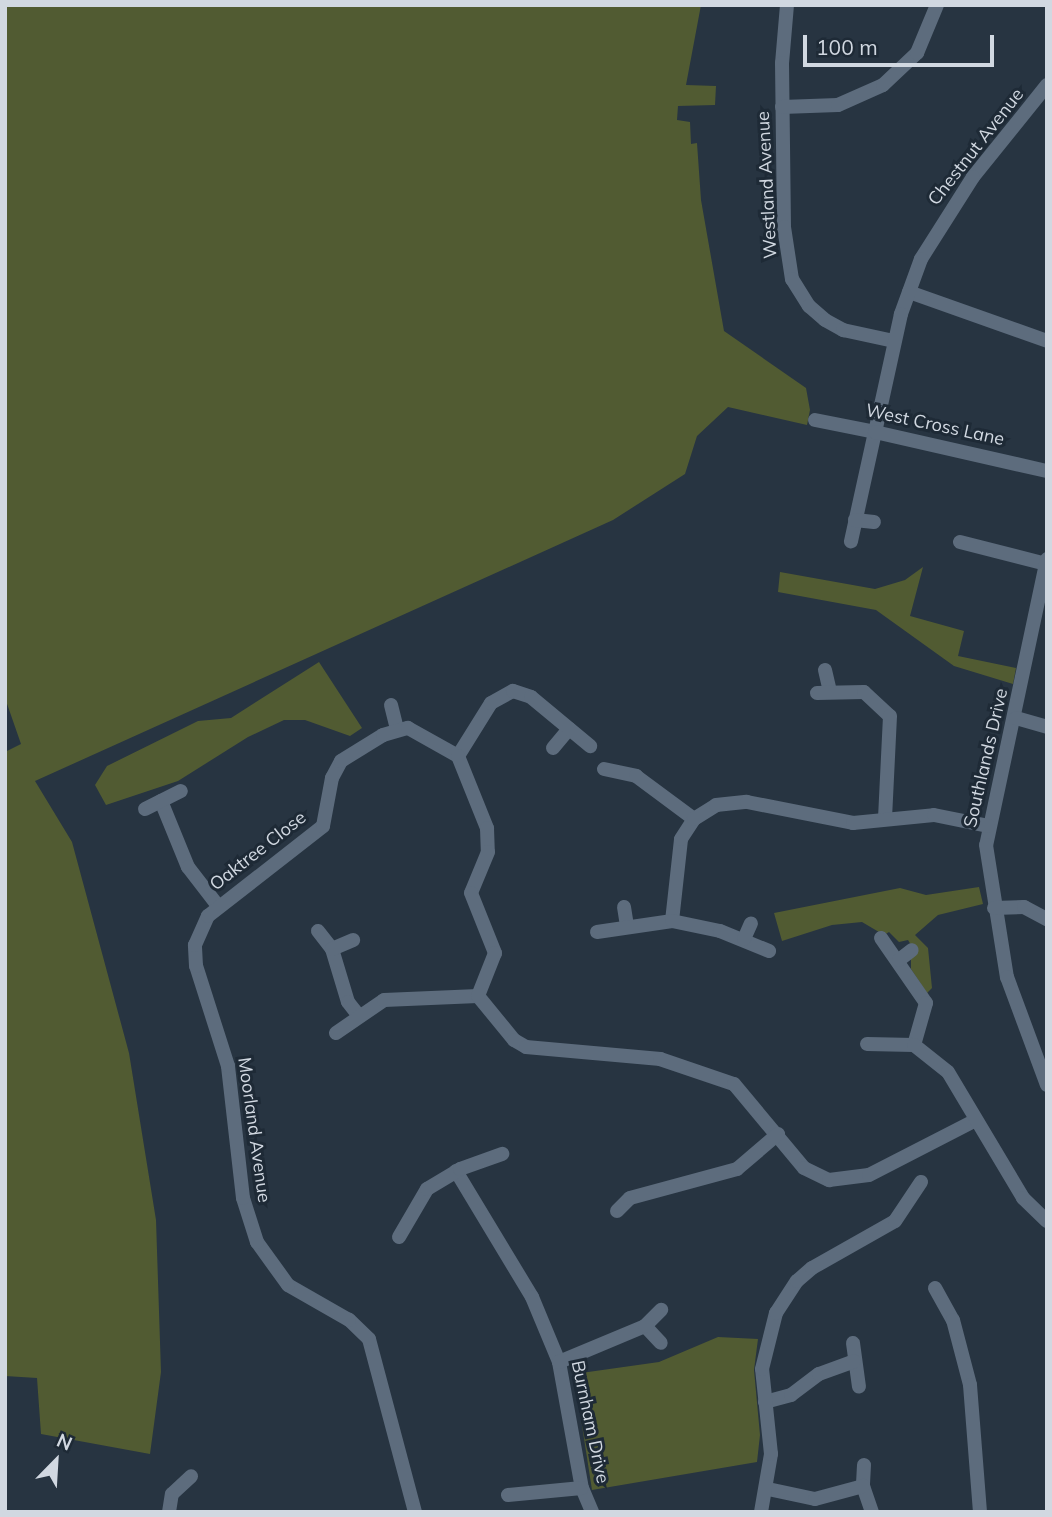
<!DOCTYPE html>
<html>
<head>
<meta charset="utf-8">
<style>
  body { margin:0 }
  #map { position:relative; width:1052px; height:1517px; overflow:hidden; background:#273441; font-family:Mulish,sans-serif }
  div>[style] { position:absolute }
  .green>* { inset:0; background:#515b32 }
  .minor>* { height:14px; margin:-7px; padding:0 7px; transform-origin:7px; border-radius:7px; background:#5d6c7d }
  .tertiary>* { height:14px; margin:-7px; padding:0 7px; transform-origin:7px; border-radius:7px; background:#5d6c7d }
  span { translate:-50% -50%; white-space:nowrap; text-align:center; line-height:1.15; -webkit-text-stroke:6px #1e2a36; paint-order:stroke }
  .street-label { font-size:18px; color:#d1d8e1 }
  .frame { position:absolute; inset:0; border:7px solid #d1d8e1; pointer-events:none }
  .north { position:absolute; left:21px; top:1426px; width:70px; height:70px; -webkit-text-stroke:5px #1e2a36; paint-order:stroke; rotate:24deg; font-size:19px; font-weight:700; line-height:28px; text-align:center; color:#d1d8e1 }
  .north::after { content:''; display:block; margin:auto; width:24px; height:32px; background:#d1d8e1; clip-path:polygon(50% 0,100% 100%,50% 72%,0 100%) }
  .scale { position:absolute; left:803px; top:35px; width:191px; height:32px; box-sizing:border-box; border:4px solid #d1d8e1; border-top:0; padding-left:9px; font-size:21px; line-height:24px; white-space:nowrap; color:#d1d8e1; -webkit-text-stroke:5px #1e2a36; paint-order:stroke }
</style>
</head>
<body>
<div id="map">
  <div class="green">
    <div style="clip-path:polygon(5px 5px,701px 5px,686px 85px,716px 86px,715px 105px,678px 106px,677px 120px,690px 122px,691px 144px,697px 143px,701px 200px,724px 331px,806px 388px,810px 410px,807px 425px,728px 407px,697px 436px,685px 474px,613px 520px,35px 781px,72px 842px,129px 1053px,156px 1220px,161px 1372px,150px 1454px,41px 1434px,37px 1378px,5px 1376px,5px 752px,21px 744px,5px 698px)"></div>
    <div style="clip-path:polygon(923px 567px,910px 616px,964px 631px,958px 656px,1016px 668px,1013px 684px,954px 666px,876px 610px,778px 592px,780px 572px,875px 589px,905px 580px)"></div>
    <div style="clip-path:polygon(319px 662px,362px 728px,350px 736px,305px 720px,284px 720px,248px 737px,178px 781px,106px 805px,95px 785px,107px 766px,198px 721px,231px 718px)"></div>
    <div style="clip-path:polygon(979px 887px,983px 904px,938px 915px,915px 935px,928px 948px,932px 988px,927px 993px,911px 969px,911px 959px,916px 953px,908px 940px,899px 942px,889px 932px,884px 935px,862px 922px,832px 925px,782px 941px,774px 913px,900px 888px,926px 895px)"></div>
    <div style="clip-path:polygon(718px 1337px,758px 1339px,754px 1370px,760px 1435px,757px 1462px,592px 1490px,574px 1374px,659px 1362px)"></div>
  </div>
  <div class="minor">
    <div style="left:787px;top:5px;width:58px;rotate:94.9deg"></div>
    <div style="left:782px;top:63px;width:164px;rotate:89.3deg"></div>
    <div style="left:784px;top:227px;width:53px;rotate:81.3deg"></div>
    <div style="left:792px;top:279px;width:32px;rotate:58deg"></div>
    <div style="left:809px;top:306px;width:21px;rotate:41deg"></div>
    <div style="left:825px;top:320px;width:21px;rotate:29deg"></div>
    <div style="left:843px;top:330px;width:52px;rotate:12.2deg"></div>
    <div style="left:782px;top:107px;width:56px;rotate:-2deg"></div>
    <div style="left:838px;top:105px;width:49px;rotate:-24deg"></div>
    <div style="left:883px;top:85px;width:47px;rotate:-43.3deg"></div>
    <div style="left:917px;top:53px;width:52px;rotate:-67.4deg"></div>
    <div style="left:909px;top:292px;width:146px;rotate:19.5deg"></div>
    <div style="left:815px;top:420px;width:61px;rotate:11.3deg"></div>
    <div style="left:875px;top:432px;width:112px;rotate:102.4deg"></div>
    <div style="left:855px;top:520px;width:19px;rotate:6deg"></div>
    <div style="left:960px;top:542px;width:89px;rotate:14.3deg"></div>
    <div style="left:1047px;top:559px;width:292px;rotate:102deg"></div>
    <div style="left:986px;top:845px;width:134px;rotate:81deg"></div>
    <div style="left:1007px;top:977px;width:115px;rotate:69.7deg"></div>
    <div style="left:825px;top:670px;width:22px;rotate:77deg"></div>
    <div style="left:817px;top:693px;width:47px;rotate:-1.2deg"></div>
    <div style="left:864px;top:692px;width:35px;rotate:43deg"></div>
    <div style="left:890px;top:716px;width:102px;rotate:92.8deg"></div>
    <div style="left:391px;top:705px;width:25px;rotate:76deg"></div>
    <div style="left:1016px;top:718px;width:32px;rotate:16deg"></div>
    <div style="left:553px;top:748px;width:25px;rotate:-50deg"></div>
    <div style="left:458px;top:756px;width:62px;rotate:-58.1deg"></div>
    <div style="left:491px;top:703px;width:25px;rotate:-29deg"></div>
    <div style="left:513px;top:691px;width:19px;rotate:18deg"></div>
    <div style="left:531px;top:697px;width:77px;rotate:39.7deg"></div>
    <div style="left:604px;top:769px;width:33px;rotate:12deg"></div>
    <div style="left:636px;top:776px;width:72px;rotate:36.6deg"></div>
    <div style="left:161px;top:801px;width:71px;rotate:67.8deg"></div>
    <div style="left:188px;top:867px;width:49px;rotate:52.4deg"></div>
    <div style="left:145px;top:809px;width:40px;rotate:-26.6deg"></div>
    <div style="left:624px;top:907px;width:19px;rotate:81deg"></div>
    <div style="left:994px;top:908px;width:30px;rotate:-2deg"></div>
    <div style="left:1024px;top:907px;width:26px;rotate:28deg"></div>
    <div style="left:672px;top:921px;width:82px;rotate:-83.7deg"></div>
    <div style="left:681px;top:839px;width:24px;rotate:-57deg"></div>
    <div style="left:694px;top:819px;width:26px;rotate:-32deg"></div>
    <div style="left:716px;top:805px;width:31px;rotate:-6deg"></div>
    <div style="left:747px;top:802px;width:108px;rotate:11.2deg"></div>
    <div style="left:853px;top:823px;width:81px;rotate:-5.6deg"></div>
    <div style="left:934px;top:815px;width:55px;rotate:11.5deg"></div>
    <div style="left:318px;top:931px;width:23px;rotate:52deg"></div>
    <div style="left:332px;top:949px;width:55px;rotate:73.2deg"></div>
    <div style="left:348px;top:1002px;width:18px;rotate:52deg"></div>
    <div style="left:597px;top:932px;width:76px;rotate:-8.3deg"></div>
    <div style="left:672px;top:921px;width:49px;rotate:11.8deg"></div>
    <div style="left:720px;top:931px;width:53px;rotate:22.2deg"></div>
    <div style="left:881px;top:938px;width:79px;rotate:55.3deg"></div>
    <div style="left:926px;top:1003px;width:44px;rotate:105.9deg"></div>
    <div style="left:744px;top:939px;width:17px;rotate:-66deg"></div>
    <div style="left:332px;top:949px;width:23px;rotate:-23deg"></div>
    <div style="left:899px;top:960px;width:16px;rotate:-38deg"></div>
    <div style="left:336px;top:1033px;width:58px;rotate:-34.5deg"></div>
    <div style="left:384px;top:1000px;width:94px;rotate:-2.4deg"></div>
    <div style="left:478px;top:996px;width:57px;rotate:50.7deg"></div>
    <div style="left:514px;top:1040px;width:14px;rotate:30deg"></div>
    <div style="left:526px;top:1047px;width:135px;rotate:5.1deg"></div>
    <div style="left:660px;top:1059px;width:78px;rotate:18.7deg"></div>
    <div style="left:734px;top:1084px;width:109px;rotate:50.2deg"></div>
    <div style="left:804px;top:1168px;width:28px;rotate:26deg"></div>
    <div style="left:829px;top:1180px;width:40px;rotate:-7.1deg"></div>
    <div style="left:869px;top:1175px;width:120px;rotate:-27.2deg"></div>
    <div style="left:867px;top:1044px;width:47px;rotate:1.2deg"></div>
    <div style="left:914px;top:1045px;width:43px;rotate:38.5deg"></div>
    <div style="left:948px;top:1072px;width:147px;rotate:59.2deg"></div>
    <div style="left:1023px;top:1198px;width:33px;rotate:44deg"></div>
    <div style="left:456px;top:1171px;width:147px;rotate:58.9deg"></div>
    <div style="left:532px;top:1297px;width:70px;rotate:67.4deg"></div>
    <div style="left:559px;top:1362px;width:128px;rotate:79.7deg"></div>
    <div style="left:582px;top:1488px;width:26px;rotate:67deg"></div>
    <div style="left:617px;top:1211px;width:18px;rotate:-45deg"></div>
    <div style="left:630px;top:1198px;width:111px;rotate:-15.2deg"></div>
    <div style="left:737px;top:1169px;width:54px;rotate:-40.5deg"></div>
    <div style="left:399px;top:1237px;width:56px;rotate:-59.7deg"></div>
    <div style="left:427px;top:1189px;width:39px;rotate:-31deg"></div>
    <div style="left:460px;top:1169px;width:45px;rotate:-19.7deg"></div>
    <div style="left:935px;top:1288px;width:37px;rotate:61deg"></div>
    <div style="left:953px;top:1320px;width:67px;rotate:75.3deg"></div>
    <div style="left:970px;top:1385px;width:127px;rotate:85.5deg"></div>
    <div style="left:645px;top:1326px;width:23px;rotate:47deg"></div>
    <div style="left:853px;top:1343px;width:44px;rotate:82.2deg"></div>
    <div style="left:559px;top:1362px;width:93px;rotate:-22.7deg"></div>
    <div style="left:645px;top:1326px;width:23px;rotate:-45deg"></div>
    <div style="left:765px;top:1402px;width:27px;rotate:-15deg"></div>
    <div style="left:791px;top:1395px;width:35px;rotate:-37deg"></div>
    <div style="left:819px;top:1374px;width:37px;rotate:-20deg"></div>
    <div style="left:864px;top:1465px;width:21px;rotate:93deg"></div>
    <div style="left:863px;top:1486px;width:28px;rotate:71deg"></div>
    <div style="left:768px;top:1489px;width:48px;rotate:12deg"></div>
    <div style="left:815px;top:1499px;width:50px;rotate:-15.2deg"></div>
    <div style="left:508px;top:1495px;width:74px;rotate:-5.4deg"></div>
    <div style="left:169px;top:1512px;width:18px;rotate:-81deg"></div>
    <div style="left:172px;top:1494px;width:26px;rotate:-43deg"></div>
    <div style="left:415px;top:1512px;width:179px;rotate:-104.9deg"></div>
    <div style="left:369px;top:1339px;width:28px;rotate:-136deg"></div>
    <div style="left:349px;top:1320px;width:70px;rotate:-150.2deg"></div>
    <div style="left:288px;top:1285px;width:53px;rotate:-125.8deg"></div>
    <div style="left:257px;top:1242px;width:46px;rotate:-107.7deg"></div>
    <div style="left:243px;top:1198px;width:133px;rotate:-96.5deg"></div>
    <div style="left:228px;top:1066px;width:105px;rotate:-107.7deg"></div>
    <div style="left:196px;top:966px;width:21px;rotate:-93deg"></div>
    <div style="left:195px;top:945px;width:32px;rotate:-66deg"></div>
    <div style="left:208px;top:916px;width:146px;rotate:-38deg"></div>
    <div style="left:323px;top:826px;width:49px;rotate:-79.4deg"></div>
    <div style="left:332px;top:778px;width:19px;rotate:-62deg"></div>
    <div style="left:341px;top:761px;width:49px;rotate:-31.8deg"></div>
    <div style="left:383px;top:735px;width:26px;rotate:-16deg"></div>
    <div style="left:408px;top:728px;width:57px;rotate:29.2deg"></div>
    <div style="left:458px;top:756px;width:78px;rotate:68.1deg"></div>
    <div style="left:487px;top:828px;width:24px;rotate:88deg"></div>
    <div style="left:488px;top:852px;width:44px;rotate:112.5deg"></div>
    <div style="left:471px;top:893px;width:65px;rotate:68.2deg"></div>
    <div style="left:495px;top:953px;width:46px;rotate:111.6deg"></div>
    <div style="left:761px;top:1512px;width:59px;rotate:-80.2deg"></div>
    <div style="left:771px;top:1454px;width:85px;rotate:-96deg"></div>
    <div style="left:762px;top:1369px;width:58px;rotate:-76deg"></div>
    <div style="left:776px;top:1313px;width:38px;rotate:-57deg"></div>
    <div style="left:797px;top:1281px;width:20px;rotate:-41deg"></div>
    <div style="left:812px;top:1268px;width:95px;rotate:-29.5deg"></div>
    <div style="left:895px;top:1221px;width:47px;rotate:-56.3deg"></div>
  </div>
  <div class="tertiary">
    <div style="left:1047px;top:85px;width:118px;rotate:128.8deg"></div>
    <div style="left:973px;top:177px;width:97px;rotate:122.4deg"></div>
    <div style="left:921px;top:259px;width:59px;rotate:110deg"></div>
    <div style="left:901px;top:314px;width:121px;rotate:102.4deg"></div>
    <div style="left:875px;top:432px;width:176px;rotate:12.8deg"></div>
  </div>
  <div class="street-label">
    <span style="left:976px;top:147px;rotate:-52deg">Chestnut Avenue</span>
    <span style="left:767px;top:185px;rotate:-93deg">Westland Avenue</span>
    <span style="left:935px;top:425px;rotate:12deg">West Cross Lane</span>
    <span style="left:986px;top:758px;rotate:-77deg">Southlands Drive</span>
    <span style="left:258px;top:851px;rotate:-38deg">Oaktree Close</span>
    <span style="left:254px;top:1130px;rotate:82deg">Moorland Avenue</span>
    <span style="left:590px;top:1422px;rotate:78deg">Burnham Drive</span>
  </div>
  <div class="frame"></div>
  <div class="north">N</div>
  <div class="scale">100 m</div>
</div>
</body>
</html>
